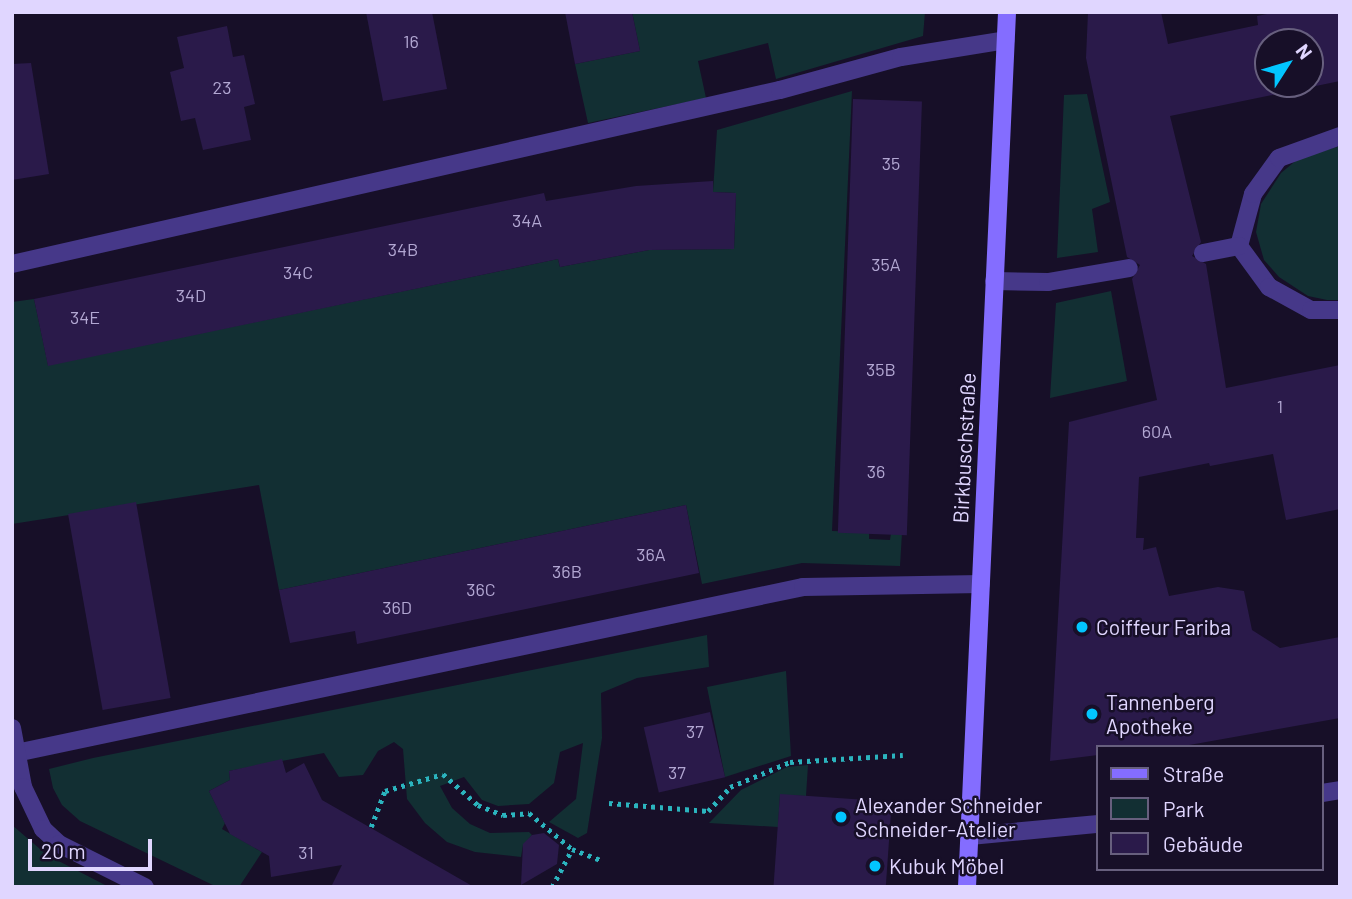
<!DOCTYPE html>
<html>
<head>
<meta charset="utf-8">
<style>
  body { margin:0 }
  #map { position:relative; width:1352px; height:899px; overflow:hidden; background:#170f28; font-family:Barlow,sans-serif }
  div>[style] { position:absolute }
  .green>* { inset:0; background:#122f33 }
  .building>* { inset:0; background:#2a1a4a; transform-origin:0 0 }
  .path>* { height:4.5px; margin-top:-2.25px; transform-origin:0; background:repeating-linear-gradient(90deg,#2bb4be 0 3.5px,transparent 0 8.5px) }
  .lane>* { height:18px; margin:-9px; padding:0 9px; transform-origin:9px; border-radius:9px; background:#463889 }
  .street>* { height:18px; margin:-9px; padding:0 9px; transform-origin:9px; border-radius:9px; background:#463889 }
  .secondary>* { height:18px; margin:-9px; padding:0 9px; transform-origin:9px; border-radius:9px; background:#846dff }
  .dots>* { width:19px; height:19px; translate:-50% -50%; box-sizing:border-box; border:4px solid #170f28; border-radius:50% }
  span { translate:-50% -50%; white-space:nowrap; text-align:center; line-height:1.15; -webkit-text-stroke:5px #170f28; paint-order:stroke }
  .number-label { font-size:18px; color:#b2a7d2 }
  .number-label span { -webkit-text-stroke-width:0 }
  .street-label { font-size:21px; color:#e0d6ff }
  .poi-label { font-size:21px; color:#e0d6ff }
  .left { translate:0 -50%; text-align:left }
  .frame { position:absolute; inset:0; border:14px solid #e0d6ff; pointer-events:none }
  .legend { position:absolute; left:1096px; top:745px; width:228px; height:126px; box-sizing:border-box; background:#170f28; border:2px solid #675f7e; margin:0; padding:9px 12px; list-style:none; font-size:21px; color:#e0d6ff }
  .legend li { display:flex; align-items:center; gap:14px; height:35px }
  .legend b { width:35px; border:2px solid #675f7e }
  .north { position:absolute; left:1254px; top:28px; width:70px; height:70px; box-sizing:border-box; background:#170f28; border:2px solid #675f7e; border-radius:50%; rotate:53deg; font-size:19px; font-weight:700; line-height:28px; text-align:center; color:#e0d6ff }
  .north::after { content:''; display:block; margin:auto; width:24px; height:32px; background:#02c5ff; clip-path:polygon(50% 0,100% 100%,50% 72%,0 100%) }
  .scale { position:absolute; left:28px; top:839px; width:124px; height:32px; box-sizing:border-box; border:4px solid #e0d6ff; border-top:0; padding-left:9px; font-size:21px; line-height:24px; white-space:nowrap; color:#e0d6ff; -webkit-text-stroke:5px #170f28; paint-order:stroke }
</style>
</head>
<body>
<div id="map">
  <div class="green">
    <div style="clip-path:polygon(632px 12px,925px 12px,923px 36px,776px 79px,768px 43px,698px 61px,706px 98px,588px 123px,575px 64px,640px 51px)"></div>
    <div style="clip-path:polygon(852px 91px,832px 531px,869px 532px,869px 539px,890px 540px,891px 533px,902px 533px,900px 566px,802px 563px,702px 584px,686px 505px,279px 590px,259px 485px,12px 524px,12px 302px,34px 299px,48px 365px,558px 259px,560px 267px,649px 250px,734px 249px,736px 193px,713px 192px,717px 130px)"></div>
    <div style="clip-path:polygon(1087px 94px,1110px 202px,1092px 209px,1098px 252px,1057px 258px,1064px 95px)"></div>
    <div style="clip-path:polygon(1340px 146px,1340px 300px,1327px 300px,1308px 296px,1279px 277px,1264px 260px,1256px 232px,1261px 204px,1281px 173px,1299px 158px)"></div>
    <div style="clip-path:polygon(1111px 291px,1127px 381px,1050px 398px,1056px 303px)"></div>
    <div style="clip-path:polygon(707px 635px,709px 667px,637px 678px,601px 693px,602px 738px,587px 833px,578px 838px,549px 822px,576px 799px,583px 743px,560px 752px,554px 783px,529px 804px,498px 806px,482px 800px,464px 777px,440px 786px,452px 808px,470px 824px,490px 833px,529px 832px,532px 835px,523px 845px,521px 857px,475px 852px,447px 842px,425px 823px,407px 799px,403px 749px,394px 742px,378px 751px,363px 775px,339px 777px,324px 753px,229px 771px,230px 780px,209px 791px,225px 823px,222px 829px,262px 852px,239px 887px,217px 887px,80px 821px,62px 805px,53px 788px,49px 769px,93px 758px)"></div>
    <div style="clip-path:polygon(786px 671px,791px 756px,725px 777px,707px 687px)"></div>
    <div style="clip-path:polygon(808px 765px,806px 796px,780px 795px,778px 827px,709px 823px,741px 790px,787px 767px)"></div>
    <div style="clip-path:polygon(12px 825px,47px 855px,109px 887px,12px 887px)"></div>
  </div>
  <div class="building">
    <div style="clip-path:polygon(366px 12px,432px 12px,447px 89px,383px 101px)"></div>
    <div style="clip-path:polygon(565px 12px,632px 12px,640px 51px,575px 64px)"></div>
    <div style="clip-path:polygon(evenodd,1088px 12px,1161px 12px,1168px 44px,1258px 25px,1257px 16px,1277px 12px,1340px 12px,1340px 81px,1170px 116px,1201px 242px,1192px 256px,1206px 264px,1226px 388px,1340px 365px,1340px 509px,1286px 520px,1273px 454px,1210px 466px,1209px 463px,1139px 477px,1136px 538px,1144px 538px,1143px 550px,1156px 547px,1169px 596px,1218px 587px,1244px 591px,1252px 630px,1280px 648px,1340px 637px,1340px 718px,1178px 747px,1098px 747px,1098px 755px,1050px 761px,1069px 422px,1157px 400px,1132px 279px,1140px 265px,1127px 257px,1086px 58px,1088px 12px,1268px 42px,1310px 42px,1310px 84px,1268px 84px,1268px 42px)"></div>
    <div style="clip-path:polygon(227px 26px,233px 57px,244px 55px,255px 104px,244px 107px,251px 140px,203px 150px,195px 118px,181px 121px,170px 72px,184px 68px,177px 37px)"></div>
    <div style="clip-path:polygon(31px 63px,49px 174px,12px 180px,12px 64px)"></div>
    <div style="left:853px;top:99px;width:69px;height:434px;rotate:2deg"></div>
    <div style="clip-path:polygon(713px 181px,713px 192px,736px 193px,734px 249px,649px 250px,560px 267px,558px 259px,48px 366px,34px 299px,544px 193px,546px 201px,636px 186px)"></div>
    <div style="left:136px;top:502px;width:199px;height:69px;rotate:80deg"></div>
    <div style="clip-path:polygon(686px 505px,699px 573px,357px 644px,355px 631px,290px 643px,279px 590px)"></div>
    <div style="left:710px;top:712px;width:67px;height:68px;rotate:77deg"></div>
    <div style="clip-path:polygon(282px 759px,286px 773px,304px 763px,322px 800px,474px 887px,331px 887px,342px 865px,271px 877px,269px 856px,230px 834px,209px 791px,230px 780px,229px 771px)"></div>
    <div style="left:780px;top:794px;width:112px;height:93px;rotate:4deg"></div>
    <div style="clip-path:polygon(544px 833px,559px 845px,557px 864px,521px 885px,523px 844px,532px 835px)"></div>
  </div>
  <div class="path">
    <div style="left:609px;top:803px;width:99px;rotate:4.6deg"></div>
    <div style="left:708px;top:811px;width:33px;rotate:-47deg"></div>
    <div style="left:730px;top:787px;width:65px;rotate:-22.6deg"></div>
    <div style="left:790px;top:762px;width:113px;rotate:-3.5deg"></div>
    <div style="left:371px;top:827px;width:39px;rotate:-69deg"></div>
    <div style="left:385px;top:791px;width:60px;rotate:-16.3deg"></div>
    <div style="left:443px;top:774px;width:47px;rotate:41.5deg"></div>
    <div style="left:478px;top:805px;width:27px;rotate:22deg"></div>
    <div style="left:503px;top:815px;width:26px;rotate:-4deg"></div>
    <div style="left:529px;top:813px;width:56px;rotate:39.9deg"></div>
    <div style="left:572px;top:849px;width:31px;rotate:21deg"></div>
    <div style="left:552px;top:887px;width:43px;rotate:-62.2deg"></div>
  </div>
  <div class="lane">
    <div style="left:1239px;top:246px;width:54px;rotate:-74.9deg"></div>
    <div style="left:1253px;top:194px;width:44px;rotate:-54.2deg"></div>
    <div style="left:1279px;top:158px;width:65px;rotate:-19.8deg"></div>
    <div style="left:1239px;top:246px;width:51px;rotate:53.8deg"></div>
    <div style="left:1269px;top:287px;width:48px;rotate:28.7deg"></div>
    <div style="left:1311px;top:310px;width:29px"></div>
    <div style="left:1203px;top:253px;width:37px;rotate:-11deg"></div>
    <div style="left:12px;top:264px;width:787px;rotate:-12.77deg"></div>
    <div style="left:780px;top:90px;width:125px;rotate:-15.3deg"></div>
    <div style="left:901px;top:57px;width:106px;rotate:-9.2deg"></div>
    <div style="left:994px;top:281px;width:54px;rotate:1.1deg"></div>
    <div style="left:1048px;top:282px;width:82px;rotate:-9.8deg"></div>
    <div style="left:16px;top:753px;width:804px;rotate:-11.91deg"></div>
    <div style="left:803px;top:587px;width:178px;rotate:-1deg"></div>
  </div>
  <div class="street">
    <div style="left:12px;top:728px;width:60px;rotate:79.4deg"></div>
    <div style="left:23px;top:787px;width:47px;rotate:64.5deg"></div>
    <div style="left:43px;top:829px;width:22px;rotate:43deg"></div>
    <div style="left:59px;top:844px;width:96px;rotate:26.6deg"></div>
    <div style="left:1322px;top:793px;width:18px;rotate:-9deg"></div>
    <div style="left:970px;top:836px;width:129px;rotate:-5.4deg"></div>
  </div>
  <div class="secondary">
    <div style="left:967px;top:887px;width:876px;rotate:-87.38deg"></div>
  </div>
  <div class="dots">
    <div style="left:1082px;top:627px;background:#02c5ff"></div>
    <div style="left:1092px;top:714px;background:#02c5ff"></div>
    <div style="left:841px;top:817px;background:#02c5ff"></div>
    <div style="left:875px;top:866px;background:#02c5ff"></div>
  </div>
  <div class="number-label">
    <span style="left:411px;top:41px">16</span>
    <span style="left:222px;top:87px">23</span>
    <span style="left:891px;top:163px">35</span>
    <span style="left:527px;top:220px">34A</span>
    <span style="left:403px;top:249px">34B</span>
    <span style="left:886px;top:264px">35A</span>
    <span style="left:298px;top:272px">34C</span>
    <span style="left:191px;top:295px">34D</span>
    <span style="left:85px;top:317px">34E</span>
    <span style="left:881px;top:369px">35B</span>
    <span style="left:1280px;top:406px">1</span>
    <span style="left:1157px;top:431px">60A</span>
    <span style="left:876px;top:471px">36</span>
    <span style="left:651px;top:554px">36A</span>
    <span style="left:567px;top:571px">36B</span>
    <span style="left:481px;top:589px">36C</span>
    <span style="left:397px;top:607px">36D</span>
    <span style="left:695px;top:731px">37</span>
    <span style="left:677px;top:772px">37</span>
    <span style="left:306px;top:852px">31</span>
  </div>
  <div class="street-label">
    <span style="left:964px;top:448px;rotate:-87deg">Birkbuschstraße</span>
  </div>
  <div class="poi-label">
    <span class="left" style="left:1096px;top:627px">Coiffeur Fariba</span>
    <span class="left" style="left:1106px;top:714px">Tannenberg<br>Apotheke</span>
    <span class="left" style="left:855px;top:817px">Alexander Schneider<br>Schneider-Atelier</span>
    <span class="left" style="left:889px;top:866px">Kubuk Möbel</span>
  </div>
  <div class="frame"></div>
  <ul class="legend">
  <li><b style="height:9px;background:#846dff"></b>Straße</li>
  <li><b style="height:19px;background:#122f33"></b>Park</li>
  <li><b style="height:19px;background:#2a1a4a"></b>Gebäude</li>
  </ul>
  <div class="north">N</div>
  <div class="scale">20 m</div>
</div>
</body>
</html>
